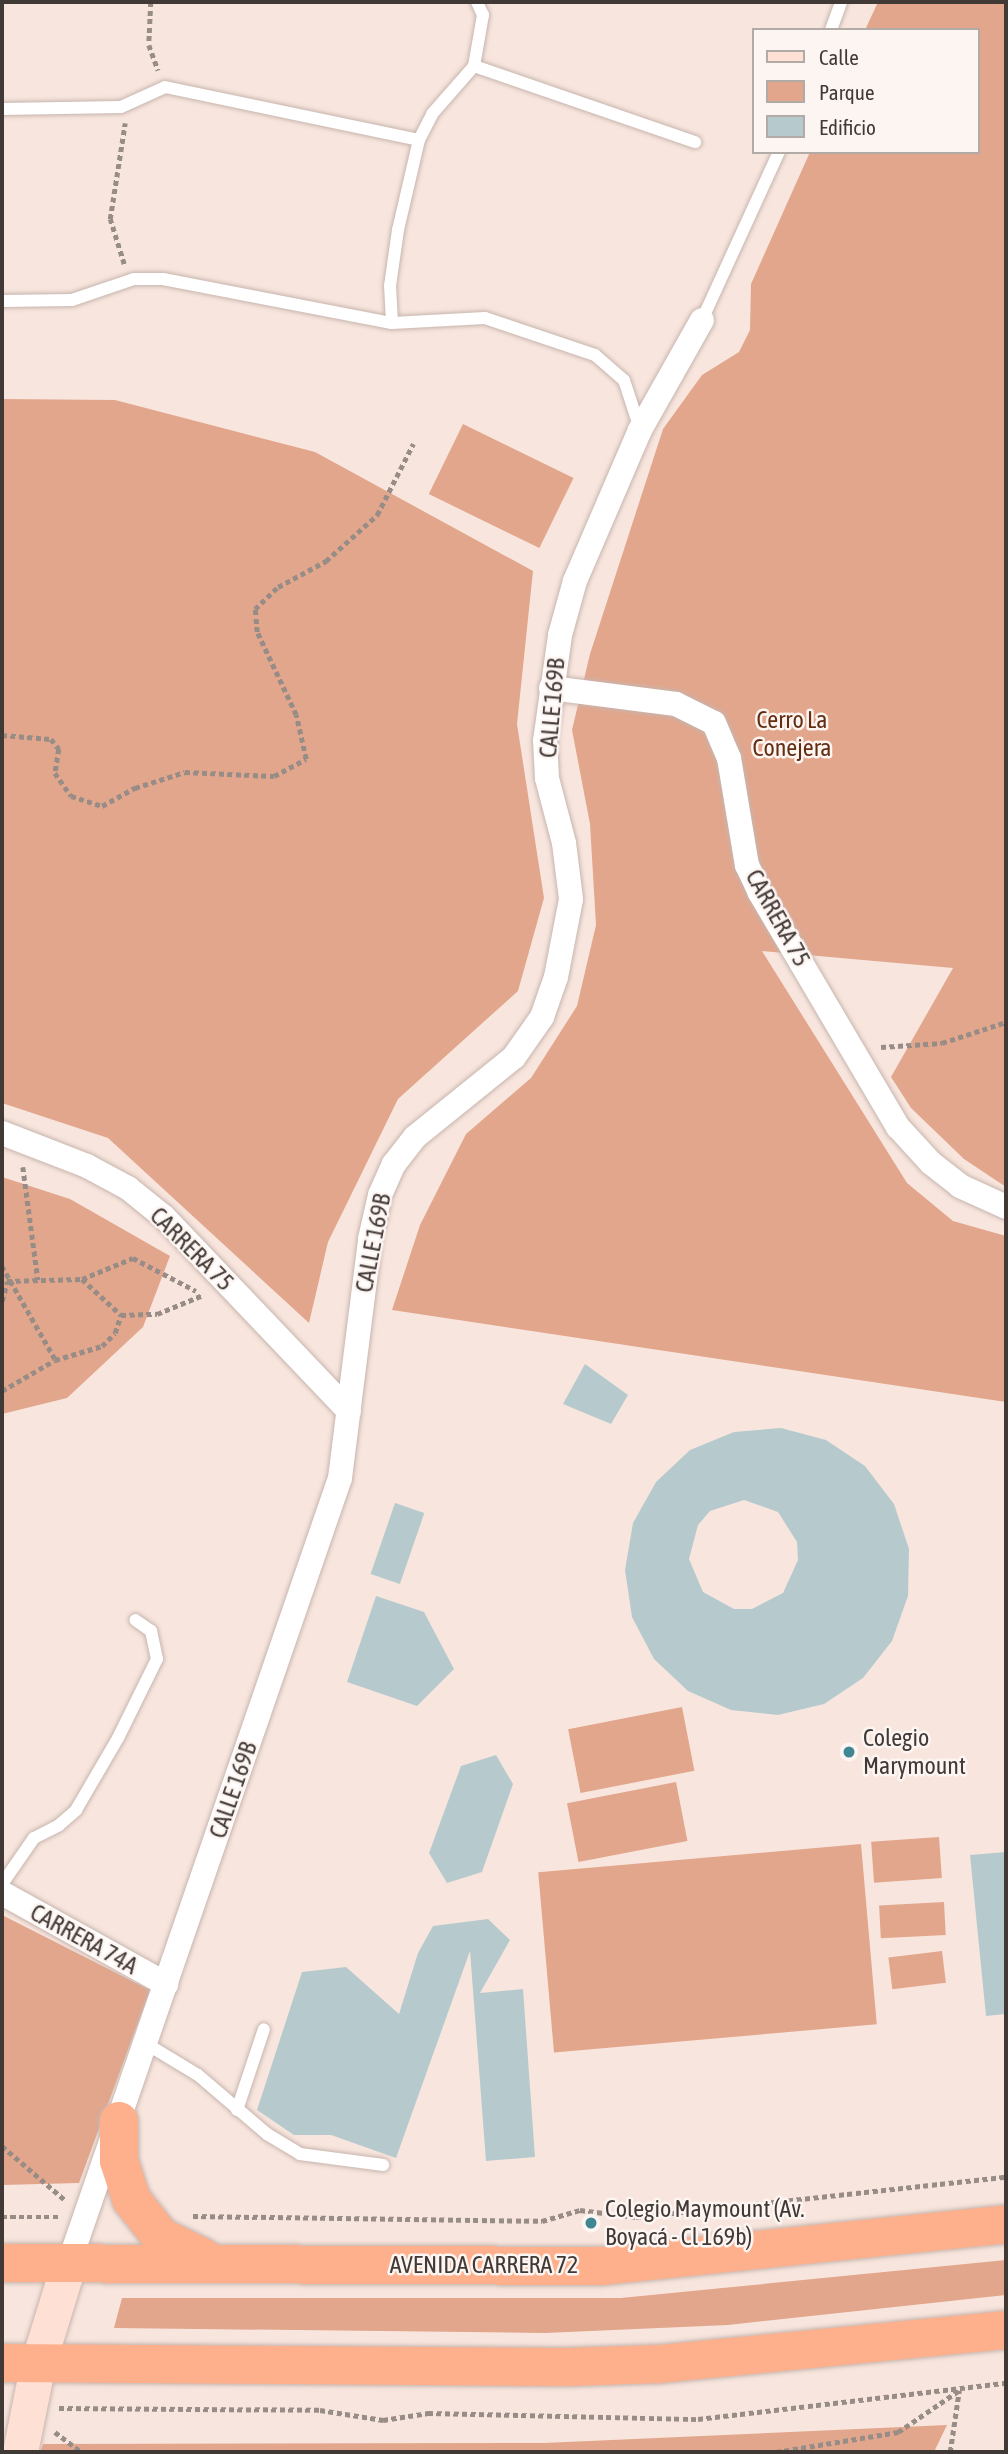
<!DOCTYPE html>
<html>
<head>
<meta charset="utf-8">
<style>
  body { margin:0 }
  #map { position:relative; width:1008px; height:2454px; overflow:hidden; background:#f8e6de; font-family:"Asap Condensed",sans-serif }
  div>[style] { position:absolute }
  .green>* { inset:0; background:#e2a68c; transform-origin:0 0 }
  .building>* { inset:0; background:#b6cace; transform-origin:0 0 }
  .path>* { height:4.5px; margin-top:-2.25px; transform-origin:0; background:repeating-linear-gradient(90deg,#988c87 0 5px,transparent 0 8.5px) }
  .roads { filter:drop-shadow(0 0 2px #c7b5ae) drop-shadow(0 0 2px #c7b5ae) }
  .service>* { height:12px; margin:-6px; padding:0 6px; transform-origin:6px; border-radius:6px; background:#fff }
  .minor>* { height:24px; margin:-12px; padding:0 12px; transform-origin:12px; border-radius:12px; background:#fff }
  .secondary>* { height:35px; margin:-17.5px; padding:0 17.5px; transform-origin:17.5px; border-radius:17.5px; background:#fee1d4 }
  .trunk>* { height:38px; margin:-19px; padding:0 19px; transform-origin:19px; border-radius:19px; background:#feb08c }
  .dots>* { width:19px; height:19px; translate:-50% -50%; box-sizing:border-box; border:4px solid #fdf5f2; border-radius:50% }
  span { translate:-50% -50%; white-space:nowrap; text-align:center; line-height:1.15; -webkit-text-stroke:5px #fdf5f2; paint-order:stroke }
  .street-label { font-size:24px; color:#403936 }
  .park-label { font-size:24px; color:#632d12 }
  .poi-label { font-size:24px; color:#403936 }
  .left { translate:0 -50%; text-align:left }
  .frame { position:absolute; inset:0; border:4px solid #403936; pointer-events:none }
  .legend { position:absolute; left:752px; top:28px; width:228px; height:126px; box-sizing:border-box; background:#fdf5f2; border:2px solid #b1aaa7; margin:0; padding:9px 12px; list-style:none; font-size:21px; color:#403936 }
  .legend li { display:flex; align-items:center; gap:14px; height:35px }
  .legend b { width:35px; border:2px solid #b1aaa7 }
</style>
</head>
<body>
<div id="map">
  <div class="green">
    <div style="clip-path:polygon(878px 2px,1006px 2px,1006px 1187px,964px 1159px,911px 1108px,891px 1077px,953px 968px,762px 951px,907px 1183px,953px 1221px,1006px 1236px,1006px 1402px,392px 1310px,420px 1225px,466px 1134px,531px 1078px,577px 1006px,596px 925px,590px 824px,572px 730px,590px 654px,663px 429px,702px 375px,739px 352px,750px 330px,751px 284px,810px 152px,978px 152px,978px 30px,865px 30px)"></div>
    <div style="clip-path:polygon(2px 399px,115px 400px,315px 452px,533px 571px,517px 724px,544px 898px,518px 991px,398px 1099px,328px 1242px,309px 1323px,108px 1138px,2px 1103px)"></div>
    <div style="left:463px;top:424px;width:123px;height:78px;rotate:26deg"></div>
    <div style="clip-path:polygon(2px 1177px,70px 1199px,170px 1256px,143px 1327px,67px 1398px,2px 1414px)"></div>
    <div style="left:682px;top:1707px;width:65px;height:116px;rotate:79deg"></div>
    <div style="left:676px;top:1782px;width:60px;height:111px;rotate:79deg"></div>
    <div style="left:939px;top:1837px;width:41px;height:68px;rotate:86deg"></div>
    <div style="left:861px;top:1844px;width:181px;height:324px;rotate:85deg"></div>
    <div style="left:944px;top:1902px;width:33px;height:65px;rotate:87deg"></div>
    <div style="clip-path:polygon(2px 1915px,150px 1990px,79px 2183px,2px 2185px)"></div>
    <div style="left:942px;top:1951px;width:32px;height:54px;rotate:83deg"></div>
    <div style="clip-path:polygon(1006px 2260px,1006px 2295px,728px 2325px,545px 2333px,114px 2328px,122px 2298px,621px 2298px)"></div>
    <div style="clip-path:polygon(947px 2425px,934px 2452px,40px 2452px,43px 2444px,544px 2443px)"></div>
  </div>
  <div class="building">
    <div style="clip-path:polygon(585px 1364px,628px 1395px,611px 1424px,563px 1404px)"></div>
    <div style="clip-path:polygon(evenodd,781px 1428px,826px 1440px,865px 1466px,894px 1504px,909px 1549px,908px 1596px,892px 1641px,863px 1678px,824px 1704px,778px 1715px,731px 1710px,688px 1691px,654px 1659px,632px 1617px,625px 1570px,633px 1523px,656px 1482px,690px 1450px,734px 1432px,781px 1428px,744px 1500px,778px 1512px,797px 1542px,798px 1560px,783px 1593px,752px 1609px,734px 1609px,703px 1592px,689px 1559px,698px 1525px,710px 1511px,744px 1500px)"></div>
    <div style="left:395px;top:1503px;width:31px;height:75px;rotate:19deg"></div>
    <div style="clip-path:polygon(376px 1596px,424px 1612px,454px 1669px,417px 1706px,347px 1682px)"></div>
    <div style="clip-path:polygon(496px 1755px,513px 1784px,482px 1872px,447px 1883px,429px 1853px,461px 1766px)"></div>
    <div style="clip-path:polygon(1006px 1852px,1006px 2014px,986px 2016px,970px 1855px)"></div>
    <div style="clip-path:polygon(488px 1919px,510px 1940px,480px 1993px,523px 1989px,535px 2157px,486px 2161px,470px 1951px,396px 2158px,331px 2135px,294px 2135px,257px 2110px,302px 1972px,346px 1967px,399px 2014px,418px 1953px,433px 1926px)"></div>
  </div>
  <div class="path">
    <div style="left:151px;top:2px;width:43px;rotate:92.7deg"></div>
    <div style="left:149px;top:45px;width:27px;rotate:70deg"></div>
    <div style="left:124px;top:264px;width:47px;rotate:-107.3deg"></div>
    <div style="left:110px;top:219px;width:97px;rotate:-81.1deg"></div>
    <div style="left:2px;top:735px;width:49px;rotate:4.7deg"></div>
    <div style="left:51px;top:739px;width:13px;rotate:51deg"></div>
    <div style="left:59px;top:749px;width:24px;rotate:99deg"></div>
    <div style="left:55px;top:773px;width:28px;rotate:55deg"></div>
    <div style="left:71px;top:796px;width:33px;rotate:18deg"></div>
    <div style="left:102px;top:806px;width:38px;rotate:-29deg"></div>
    <div style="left:135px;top:788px;width:52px;rotate:-17.7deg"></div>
    <div style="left:185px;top:772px;width:89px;rotate:2.6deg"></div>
    <div style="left:274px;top:776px;width:36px;rotate:-28deg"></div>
    <div style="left:306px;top:759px;width:45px;rotate:-102.8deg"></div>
    <div style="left:296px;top:715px;width:92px;rotate:-115.2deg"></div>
    <div style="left:257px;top:632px;width:23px;rotate:-95deg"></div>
    <div style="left:255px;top:609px;width:32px;rotate:-44deg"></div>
    <div style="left:278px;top:587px;width:55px;rotate:-28.4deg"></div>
    <div style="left:326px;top:561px;width:69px;rotate:-42deg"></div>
    <div style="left:377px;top:515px;width:80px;rotate:-63.1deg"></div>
    <div style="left:881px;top:1047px;width:61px;rotate:-3.8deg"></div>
    <div style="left:942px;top:1043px;width:67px;rotate:-18.2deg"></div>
    <div style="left:23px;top:1167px;width:114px;rotate:82.4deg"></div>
    <div style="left:2px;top:1266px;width:107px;rotate:60.3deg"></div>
    <div style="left:82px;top:1279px;width:53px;rotate:42.7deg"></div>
    <div style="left:7px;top:1281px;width:75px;rotate:-1.5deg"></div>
    <div style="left:82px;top:1279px;width:55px;rotate:-22.4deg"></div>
    <div style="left:133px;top:1258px;width:71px;rotate:27.6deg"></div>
    <div style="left:2px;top:1301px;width:20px;rotate:-75deg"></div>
    <div style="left:2px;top:1391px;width:61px;rotate:-30.3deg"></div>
    <div style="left:55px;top:1360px;width:49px;rotate:-16.6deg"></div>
    <div style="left:102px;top:1346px;width:18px;rotate:-45deg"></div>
    <div style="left:115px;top:1333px;width:19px;rotate:-72deg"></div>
    <div style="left:121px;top:1315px;width:36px;rotate:-2deg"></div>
    <div style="left:157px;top:1314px;width:50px;rotate:-22.4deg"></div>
    <div style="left:2px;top:2146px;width:83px;rotate:40.6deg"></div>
    <div style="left:193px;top:2216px;width:349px;rotate:0.8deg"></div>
    <div style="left:542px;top:2221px;width:40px;rotate:-16deg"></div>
    <div style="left:580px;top:2210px;width:56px;rotate:7.1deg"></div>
    <div style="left:636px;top:2217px;width:372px;rotate:-6.2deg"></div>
    <div style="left:2px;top:2217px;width:57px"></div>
    <div style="left:59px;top:2408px;width:261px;rotate:0.4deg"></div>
    <div style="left:320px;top:2410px;width:64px;rotate:9deg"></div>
    <div style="left:383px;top:2420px;width:46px;rotate:-8.8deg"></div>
    <div style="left:428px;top:2413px;width:270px;rotate:1.3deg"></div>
    <div style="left:698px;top:2419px;width:310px;rotate:-6.7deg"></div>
    <div style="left:55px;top:2432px;width:34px;rotate:37deg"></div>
    <div style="left:776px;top:2452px;width:124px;rotate:-9.3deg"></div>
    <div style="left:898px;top:2432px;width:73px;rotate:-34.3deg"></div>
    <div style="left:950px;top:2452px;width:62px;rotate:-81.6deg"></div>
  </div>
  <div class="roads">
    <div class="service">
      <div style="left:831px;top:30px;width:30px;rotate:-70deg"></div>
      <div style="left:474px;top:66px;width:234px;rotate:19deg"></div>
      <div style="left:2px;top:109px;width:119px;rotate:-1deg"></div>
      <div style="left:121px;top:107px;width:48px;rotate:-24.4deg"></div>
      <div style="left:165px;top:87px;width:259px;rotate:11.8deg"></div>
      <div style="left:2px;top:301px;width:70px;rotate:-0.8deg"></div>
      <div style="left:72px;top:300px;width:65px;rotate:-18.7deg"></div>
      <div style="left:134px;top:279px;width:29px"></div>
      <div style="left:163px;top:279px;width:233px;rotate:10.9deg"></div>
      <div style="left:392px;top:323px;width:93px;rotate:-3.1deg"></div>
      <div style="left:485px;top:318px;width:116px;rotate:18.6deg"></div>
      <div style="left:595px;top:355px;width:38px;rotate:41deg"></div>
      <div style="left:624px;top:380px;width:48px;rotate:71.9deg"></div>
      <div style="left:702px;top:320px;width:185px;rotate:-65.4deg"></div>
      <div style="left:392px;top:323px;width:37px;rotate:-93deg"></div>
      <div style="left:390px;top:286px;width:57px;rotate:-81.9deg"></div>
      <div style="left:398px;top:230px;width:92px;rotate:-76.9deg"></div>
      <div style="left:419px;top:140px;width:29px;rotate:-63deg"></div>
      <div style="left:432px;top:114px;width:64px;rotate:-48.8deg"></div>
      <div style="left:474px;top:66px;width:52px;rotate:-80deg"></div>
      <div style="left:483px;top:15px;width:14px;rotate:-115deg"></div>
      <div style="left:2px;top:1884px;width:56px;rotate:-55.2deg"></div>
      <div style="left:34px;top:1838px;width:28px;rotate:-27deg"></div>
      <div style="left:59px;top:1825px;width:23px;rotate:-41deg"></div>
      <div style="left:76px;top:1810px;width:83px;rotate:-59.7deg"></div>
      <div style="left:118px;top:1738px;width:88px;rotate:-63.7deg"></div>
      <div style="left:157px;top:1659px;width:29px;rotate:-102deg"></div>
      <div style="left:151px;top:1631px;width:19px;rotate:-145deg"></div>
      <div style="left:145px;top:2043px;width:62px;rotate:31.1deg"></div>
      <div style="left:198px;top:2075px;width:91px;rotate:40.5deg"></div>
      <div style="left:267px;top:2134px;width:39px;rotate:31deg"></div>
      <div style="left:300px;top:2154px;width:84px;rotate:7.5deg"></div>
      <div style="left:237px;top:2110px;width:85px;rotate:-71.6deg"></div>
    </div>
    <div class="minor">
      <div style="left:551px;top:688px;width:126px;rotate:7.3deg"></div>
      <div style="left:676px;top:704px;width:42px;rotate:26.6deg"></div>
      <div style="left:714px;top:723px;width:38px;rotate:67deg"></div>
      <div style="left:729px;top:758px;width:109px;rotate:80.5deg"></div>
      <div style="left:747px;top:865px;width:31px;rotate:65deg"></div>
      <div style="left:760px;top:893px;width:272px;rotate:59.5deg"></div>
      <div style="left:898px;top:1127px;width:49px;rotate:47.5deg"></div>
      <div style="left:931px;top:1163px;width:37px;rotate:38deg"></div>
      <div style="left:960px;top:1186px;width:51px;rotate:24.5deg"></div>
      <div style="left:2px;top:1133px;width:91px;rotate:21.2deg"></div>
      <div style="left:87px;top:1166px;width:47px;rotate:28.2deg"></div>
      <div style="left:128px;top:1188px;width:46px;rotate:38.9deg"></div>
      <div style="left:164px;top:1217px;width:268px;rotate:46.4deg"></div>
      <div style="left:2px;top:1893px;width:188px;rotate:29deg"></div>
      <div style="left:69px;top:2263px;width:830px;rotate:-70.95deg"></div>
      <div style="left:340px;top:1478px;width:241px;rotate:-82.8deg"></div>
      <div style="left:370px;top:1239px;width:45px;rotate:-77.2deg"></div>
      <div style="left:380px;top:1195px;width:34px;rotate:-66deg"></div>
      <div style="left:394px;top:1164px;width:34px;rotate:-52deg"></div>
      <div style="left:415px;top:1137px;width:127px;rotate:-38.9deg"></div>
      <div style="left:514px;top:1057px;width:49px;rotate:-55deg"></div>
      <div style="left:542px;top:1017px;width:42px;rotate:-70.7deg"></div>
      <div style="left:556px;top:977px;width:79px;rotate:-79.1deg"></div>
      <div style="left:571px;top:899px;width:56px;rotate:-97.1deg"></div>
      <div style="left:564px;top:843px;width:67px;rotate:-104.7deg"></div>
      <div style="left:547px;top:778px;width:37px;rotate:-93deg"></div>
      <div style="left:545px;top:741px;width:107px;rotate:-81.9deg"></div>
      <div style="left:560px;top:635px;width:56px;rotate:-74.5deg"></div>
      <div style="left:575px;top:581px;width:164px;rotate:-66.7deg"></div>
      <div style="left:640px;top:430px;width:126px;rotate:-60.6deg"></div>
    </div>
    <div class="secondary">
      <div style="left:20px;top:2452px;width:91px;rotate:-78.6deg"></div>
      <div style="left:38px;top:2363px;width:105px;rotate:-72.8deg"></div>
    </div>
    <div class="trunk">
      <div style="left:119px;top:2121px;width:40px;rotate:90deg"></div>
      <div style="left:119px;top:2161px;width:40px;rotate:72deg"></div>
      <div style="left:131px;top:2199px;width:48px;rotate:51.7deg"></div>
      <div style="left:161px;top:2237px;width:48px;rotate:26deg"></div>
      <div style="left:2px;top:2263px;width:600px;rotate:0.29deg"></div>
      <div style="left:602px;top:2266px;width:406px;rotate:-5.9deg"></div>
      <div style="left:2px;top:2363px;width:564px;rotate:0.41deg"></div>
      <div style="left:566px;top:2367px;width:93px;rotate:-1.8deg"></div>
      <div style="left:659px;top:2364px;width:349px;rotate:-5.6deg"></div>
    </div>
  </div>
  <div class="dots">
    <div style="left:849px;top:1752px;background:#418793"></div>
    <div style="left:591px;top:2223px;background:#418793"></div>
  </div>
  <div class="street-label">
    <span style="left:552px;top:708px;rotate:-85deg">CALLE 169B</span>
    <span style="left:778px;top:918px;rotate:61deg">CARRERA 75</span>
    <span style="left:373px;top:1243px;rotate:-79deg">CALLE 169B</span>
    <span style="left:192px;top:1249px;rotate:45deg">CARRERA 75</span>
    <span style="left:233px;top:1790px;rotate:-71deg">CALLE 169B</span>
    <span style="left:84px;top:1939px;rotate:29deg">CARRERA 74A</span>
    <span style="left:484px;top:2265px">AVENIDA CARRERA 72</span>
  </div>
  <div class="park-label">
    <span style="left:792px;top:734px">Cerro La<br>Conejera</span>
  </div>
  <div class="poi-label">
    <span class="left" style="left:863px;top:1752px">Colegio<br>Marymount</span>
    <span class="left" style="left:605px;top:2223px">Colegio Maymount (Av.<br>Boyacá - Cl 169b)</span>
  </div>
  <div class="frame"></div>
  <ul class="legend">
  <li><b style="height:9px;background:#fee1d4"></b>Calle</li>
  <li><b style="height:19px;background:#e2a68c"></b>Parque</li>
  <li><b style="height:19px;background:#b6cace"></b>Edificio</li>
  </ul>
</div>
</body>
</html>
